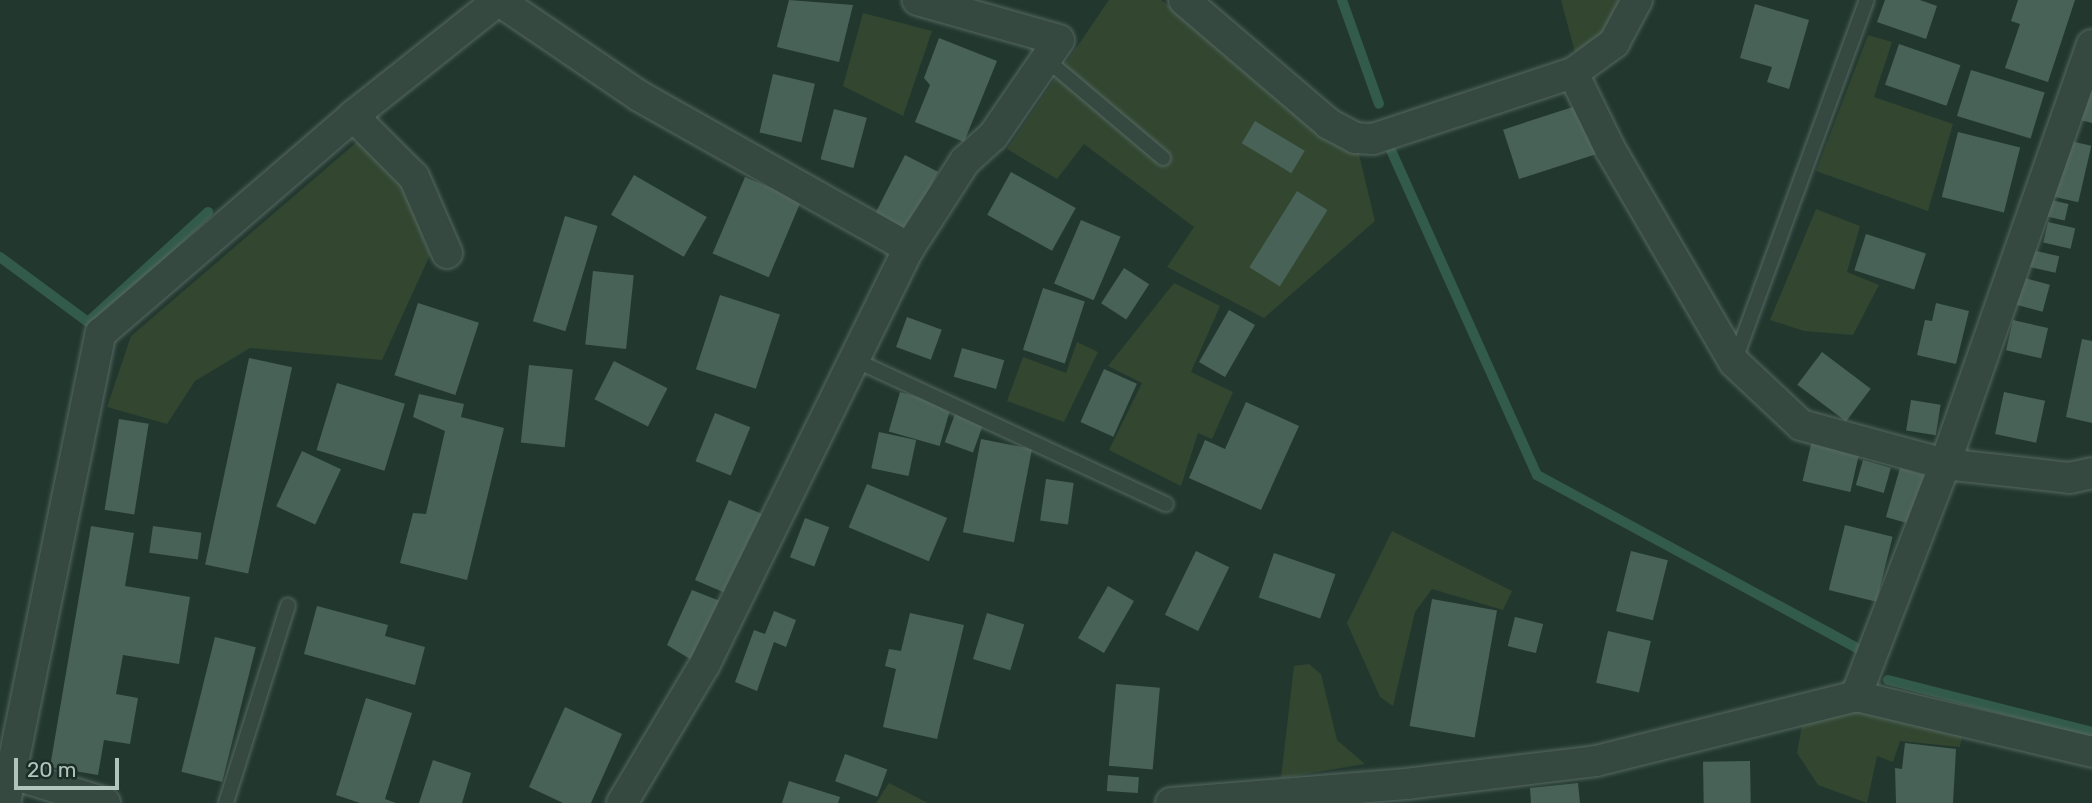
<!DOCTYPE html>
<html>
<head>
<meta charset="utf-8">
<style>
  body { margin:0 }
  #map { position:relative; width:2092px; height:803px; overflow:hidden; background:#22382f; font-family:Rubik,sans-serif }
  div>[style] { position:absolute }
  .green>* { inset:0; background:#324630 }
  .stream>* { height:10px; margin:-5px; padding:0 5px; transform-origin:5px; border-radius:5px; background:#335b4c }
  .building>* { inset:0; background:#486257; transform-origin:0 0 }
  .roads { filter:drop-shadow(0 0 2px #566962) drop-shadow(0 0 2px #566962) }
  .service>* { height:14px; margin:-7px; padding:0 7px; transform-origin:7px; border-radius:7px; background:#354941 }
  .minor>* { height:30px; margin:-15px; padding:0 15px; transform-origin:15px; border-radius:15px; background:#354941 }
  span { translate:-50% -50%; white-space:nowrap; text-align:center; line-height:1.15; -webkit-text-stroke:5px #1b2d26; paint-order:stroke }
  .scale { position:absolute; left:14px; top:758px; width:105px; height:32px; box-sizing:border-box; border:4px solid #b0c5bd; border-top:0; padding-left:9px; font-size:21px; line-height:24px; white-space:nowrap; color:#b0c5bd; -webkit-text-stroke:5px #1b2d26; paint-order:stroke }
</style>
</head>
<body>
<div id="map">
  <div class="green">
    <div style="clip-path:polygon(1109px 0,1161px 0,1357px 146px,1375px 221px,1264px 318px,1167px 267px,1194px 227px,1084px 144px,1057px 179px,1007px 149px)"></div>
    <div style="clip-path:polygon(1561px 0,1629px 0,1608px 38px,1577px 60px)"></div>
    <div style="clip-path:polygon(863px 13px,932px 31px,903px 116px,843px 86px)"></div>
    <div style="clip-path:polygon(1868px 35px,1892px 42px,1874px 97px,1953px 124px,1928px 211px,1816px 171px)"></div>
    <div style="clip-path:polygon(358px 141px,406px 191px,430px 255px,382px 360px,250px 348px,195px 381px,167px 424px,107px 407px,131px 336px)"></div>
    <div style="clip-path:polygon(1816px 209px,1860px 226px,1847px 272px,1879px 285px,1853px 335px,1804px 331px,1770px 320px)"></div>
    <div style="clip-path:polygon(1174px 283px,1220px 306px,1191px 372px,1233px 392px,1212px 439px,1198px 433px,1181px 486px,1109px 450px,1142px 383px,1108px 366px)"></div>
    <div style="clip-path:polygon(1077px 342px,1098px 352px,1064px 422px,1007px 401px,1023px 357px,1066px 373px)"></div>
    <div style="clip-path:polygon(1392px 531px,1512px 591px,1503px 610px,1432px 589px,1415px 612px,1393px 706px,1380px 697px,1347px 623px)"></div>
    <div style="clip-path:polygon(1309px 664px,1321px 674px,1337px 740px,1365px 764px,1281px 778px,1294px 666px)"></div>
    <div style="clip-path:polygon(1857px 703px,1963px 730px,1960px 747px,1900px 741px,1893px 762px,1877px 756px,1867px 803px,1818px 785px,1797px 753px,1803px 719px)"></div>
    <div style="clip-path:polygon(889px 783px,928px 803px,876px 803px)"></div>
  </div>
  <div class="stream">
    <div style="left:1342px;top:0;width:110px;rotate:70.4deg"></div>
    <div style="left:1390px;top:148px;width:359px;rotate:65.8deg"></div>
    <div style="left:1537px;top:475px;width:370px;rotate:28.4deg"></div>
    <div style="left:0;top:257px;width:109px;rotate:36.5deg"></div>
    <div style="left:88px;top:322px;width:163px;rotate:-42.5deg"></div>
    <div style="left:1888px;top:680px;width:211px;rotate:14.3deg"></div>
  </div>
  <div class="building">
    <div style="clip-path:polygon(789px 0,853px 5px,839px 62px,777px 47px)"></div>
    <div style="clip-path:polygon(1885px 0,1920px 0,1937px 6px,1926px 39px,1877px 22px)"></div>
    <div style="clip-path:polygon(2018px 0,2075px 0,2048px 82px,2005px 68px,2020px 24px,2011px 21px)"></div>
    <div style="clip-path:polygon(1755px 4px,1809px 20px,1789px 89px,1767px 82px,1772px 67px,1740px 58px)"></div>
    <div style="clip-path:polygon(939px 38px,997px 61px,964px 142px,915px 122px,930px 85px,924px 78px)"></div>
    <div style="left:1899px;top:44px;width:65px;height:43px;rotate:19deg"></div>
    <div style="left:1971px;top:70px;width:77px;height:48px;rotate:17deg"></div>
    <div style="left:773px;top:74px;width:43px;height:60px;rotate:13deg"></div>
    <div style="clip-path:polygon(2092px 85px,2092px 123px,2080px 120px)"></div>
    <div style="left:1582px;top:104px;width:52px;height:83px;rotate:72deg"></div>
    <div style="left:834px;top:109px;width:34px;height:52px;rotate:15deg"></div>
    <div style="left:1255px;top:121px;width:58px;height:26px;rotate:31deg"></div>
    <div style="left:1958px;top:132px;width:64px;height:67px;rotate:14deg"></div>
    <div style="left:2066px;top:140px;width:26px;height:58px;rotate:13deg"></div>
    <div style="left:905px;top:155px;width:37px;height:67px;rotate:27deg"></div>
    <div style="left:1011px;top:172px;width:74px;height:49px;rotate:29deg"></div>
    <div style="left:634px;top:175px;width:84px;height:46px;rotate:30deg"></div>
    <div style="left:745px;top:177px;width:61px;height:83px;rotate:23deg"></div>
    <div style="left:1297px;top:191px;width:36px;height:90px;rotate:32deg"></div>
    <div style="left:2051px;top:200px;width:18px;height:17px;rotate:13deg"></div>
    <div style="left:565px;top:216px;width:34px;height:110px;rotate:17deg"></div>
    <div style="left:1081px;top:220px;width:43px;height:69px;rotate:23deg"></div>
    <div style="left:2048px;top:222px;width:28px;height:21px;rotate:13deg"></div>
    <div style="left:1866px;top:234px;width:63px;height:38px;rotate:18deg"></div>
    <div style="left:2032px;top:250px;width:28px;height:17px;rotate:13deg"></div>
    <div style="left:1124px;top:268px;width:30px;height:42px;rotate:33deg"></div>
    <div style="left:593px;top:271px;width:41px;height:74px;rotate:6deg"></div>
    <div style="left:2017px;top:276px;width:34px;height:28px;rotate:15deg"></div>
    <div style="left:1043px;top:288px;width:44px;height:65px;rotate:18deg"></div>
    <div style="left:720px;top:295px;width:63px;height:78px;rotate:18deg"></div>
    <div style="left:418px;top:303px;width:64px;height:76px;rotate:18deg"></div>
    <div style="clip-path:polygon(1936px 303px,1969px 311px,1956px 364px,1917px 355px,1925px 320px,1932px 321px)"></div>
    <div style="left:1229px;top:310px;width:30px;height:60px;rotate:30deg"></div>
    <div style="left:907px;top:317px;width:37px;height:32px;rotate:20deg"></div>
    <div style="left:2013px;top:320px;width:36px;height:31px;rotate:13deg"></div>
    <div style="clip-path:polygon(2082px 339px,2092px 341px,2092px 423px,2066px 417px)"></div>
    <div style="left:962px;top:348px;width:44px;height:30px;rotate:16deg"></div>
    <div style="left:1822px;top:352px;width:61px;height:41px;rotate:37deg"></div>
    <div style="left:249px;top:358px;width:44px;height:211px;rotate:12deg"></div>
    <div style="left:614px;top:361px;width:60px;height:43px;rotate:27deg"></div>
    <div style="left:529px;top:365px;width:44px;height:78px;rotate:6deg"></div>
    <div style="left:1104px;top:369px;width:36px;height:58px;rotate:24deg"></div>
    <div style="left:337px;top:383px;width:71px;height:70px;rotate:17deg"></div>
    <div style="left:900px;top:392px;width:53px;height:41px;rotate:16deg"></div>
    <div style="left:2004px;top:392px;width:42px;height:43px;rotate:12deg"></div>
    <div style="clip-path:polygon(419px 394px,464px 404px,461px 417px,504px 428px,467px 580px,400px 563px,413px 513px,426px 514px,445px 431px,413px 417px)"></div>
    <div style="left:1911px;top:400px;width:30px;height:31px;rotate:9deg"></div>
    <div style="clip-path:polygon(1246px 402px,1299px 426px,1261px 510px,1189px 478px,1205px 440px,1225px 449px)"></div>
    <div style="left:715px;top:413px;width:38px;height:52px;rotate:22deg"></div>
    <div style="left:955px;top:414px;width:30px;height:30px;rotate:20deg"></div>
    <div style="left:119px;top:419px;width:30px;height:92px;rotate:9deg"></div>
    <div style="left:879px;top:432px;width:38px;height:37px;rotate:12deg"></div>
    <div style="left:981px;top:439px;width:52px;height:95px;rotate:11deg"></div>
    <div style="left:1812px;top:440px;width:49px;height:42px;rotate:13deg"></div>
    <div style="left:302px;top:451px;width:43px;height:61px;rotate:25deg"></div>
    <div style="left:1863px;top:460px;width:29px;height:26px;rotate:16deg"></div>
    <div style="left:1900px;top:468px;width:26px;height:51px;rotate:16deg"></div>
    <div style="left:1046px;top:479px;width:28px;height:42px;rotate:8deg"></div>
    <div style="left:867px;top:484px;width:87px;height:47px;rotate:23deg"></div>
    <div style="left:729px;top:500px;width:38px;height:87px;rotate:23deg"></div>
    <div style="left:805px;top:518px;width:26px;height:42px;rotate:21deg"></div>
    <div style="left:1845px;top:525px;width:49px;height:67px;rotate:14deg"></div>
    <div style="clip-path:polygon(91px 526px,134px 533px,125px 586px,190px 597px,179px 664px,123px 655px,116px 694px,138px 698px,130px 744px,104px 740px,98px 775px,50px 767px)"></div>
    <div style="left:153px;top:526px;width:49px;height:27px;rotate:8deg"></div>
    <div style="left:1196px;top:551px;width:37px;height:71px;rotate:26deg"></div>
    <div style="left:1631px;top:551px;width:38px;height:62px;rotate:14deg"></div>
    <div style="left:1274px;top:553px;width:65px;height:47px;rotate:19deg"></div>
    <div style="left:1108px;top:586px;width:30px;height:60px;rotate:30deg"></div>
    <div style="clip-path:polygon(692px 590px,725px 603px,695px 662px,667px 645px)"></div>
    <div style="left:1432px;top:599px;width:66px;height:129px;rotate:10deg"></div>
    <div style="clip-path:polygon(317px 606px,388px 625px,385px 636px,425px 647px,415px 685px,304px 654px)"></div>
    <div style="clip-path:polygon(774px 611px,796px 620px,786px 647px,774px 642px,757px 691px,735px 682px,754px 630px,765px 634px)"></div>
    <div style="clip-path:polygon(910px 613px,964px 625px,937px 739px,883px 727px,896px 669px,885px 666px,889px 649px,901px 651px)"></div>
    <div style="left:987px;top:613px;width:39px;height:48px;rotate:17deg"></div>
    <div style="left:1515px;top:617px;width:29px;height:30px;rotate:14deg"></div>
    <div style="left:1608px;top:631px;width:44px;height:53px;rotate:13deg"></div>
    <div style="left:215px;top:637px;width:42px;height:139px;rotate:14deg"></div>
    <div style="left:1116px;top:684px;width:44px;height:82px;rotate:5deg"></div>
    <div style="clip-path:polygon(366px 698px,412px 713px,385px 799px,396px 803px,360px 803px,336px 795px)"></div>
    <div style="clip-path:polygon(565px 707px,622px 734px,591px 803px,563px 803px,529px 787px)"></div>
    <div style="clip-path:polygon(1905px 743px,1956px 749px,1953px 803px,1896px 803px,1895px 768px,1902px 769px)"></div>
    <div style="left:845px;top:754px;width:45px;height:29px;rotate:20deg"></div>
    <div style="clip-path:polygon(433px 760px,471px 773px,462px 803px,419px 803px)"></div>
    <div style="left:1750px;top:761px;width:42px;height:47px;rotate:89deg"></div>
    <div style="left:1108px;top:775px;width:31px;height:16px;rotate:4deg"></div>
    <div style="clip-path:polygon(789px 781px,840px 797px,838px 803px,782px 803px)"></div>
    <div style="clip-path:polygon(1578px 783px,1580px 803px,1531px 803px,1530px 788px)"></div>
  </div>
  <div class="roads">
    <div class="service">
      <div style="left:1047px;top:60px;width:152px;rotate:40.2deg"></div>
      <div style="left:853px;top:359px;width:345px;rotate:24.9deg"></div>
      <div style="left:1735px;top:360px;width:383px;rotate:-69.9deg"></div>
      <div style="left:226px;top:803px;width:207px;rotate:-72.6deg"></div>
    </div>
    <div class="minor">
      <div style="left:498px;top:0;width:171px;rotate:34.2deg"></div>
      <div style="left:639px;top:96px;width:310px;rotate:29.4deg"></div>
      <div style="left:1184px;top:0;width:191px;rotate:40.5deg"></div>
      <div style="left:1329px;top:124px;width:30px;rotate:28deg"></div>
      <div style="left:1355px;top:138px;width:18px;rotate:3deg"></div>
      <div style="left:1373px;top:139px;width:211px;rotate:-18.3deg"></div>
      <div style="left:1573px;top:73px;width:51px;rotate:-36.2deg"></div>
      <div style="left:1614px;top:43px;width:49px;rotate:-61.9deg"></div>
      <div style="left:1573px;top:73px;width:85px;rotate:64deg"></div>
      <div style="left:1610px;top:149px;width:246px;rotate:59.8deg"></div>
      <div style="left:1734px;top:362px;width:92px;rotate:43.2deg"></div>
      <div style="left:1801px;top:425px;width:149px;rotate:15.2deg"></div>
      <div style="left:1945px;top:464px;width:125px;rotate:6.4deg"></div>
      <div style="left:2069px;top:478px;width:24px;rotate:-12deg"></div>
      <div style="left:353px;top:116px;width:86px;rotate:45deg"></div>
      <div style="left:414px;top:177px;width:83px;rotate:66.5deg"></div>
      <div style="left:1856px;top:696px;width:248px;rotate:-69deg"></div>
      <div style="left:1945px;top:464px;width:444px;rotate:-70.7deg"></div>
      <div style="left:0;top:770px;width:110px;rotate:17.4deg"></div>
      <div style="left:5px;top:803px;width:480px;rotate:-78.5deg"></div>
      <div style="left:101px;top:333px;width:333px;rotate:-40.7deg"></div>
      <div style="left:353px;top:116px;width:186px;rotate:-38.5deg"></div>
      <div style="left:622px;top:803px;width:162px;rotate:-59.2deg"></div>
      <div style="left:705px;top:664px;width:463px;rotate:-63.9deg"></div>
      <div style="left:909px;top:248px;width:103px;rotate:-57.2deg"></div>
      <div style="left:965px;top:161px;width:38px;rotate:-42deg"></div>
      <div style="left:993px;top:136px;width:116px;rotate:-55.5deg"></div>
      <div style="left:1059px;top:40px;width:147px;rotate:-164.2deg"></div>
      <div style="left:1171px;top:803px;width:236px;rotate:-4.6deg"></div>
      <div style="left:1406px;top:784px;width:191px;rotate:-6.9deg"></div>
      <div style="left:1596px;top:761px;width:268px;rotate:-14deg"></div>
      <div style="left:1856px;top:696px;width:243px;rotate:13.3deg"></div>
    </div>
  </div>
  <div class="scale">20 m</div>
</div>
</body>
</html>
